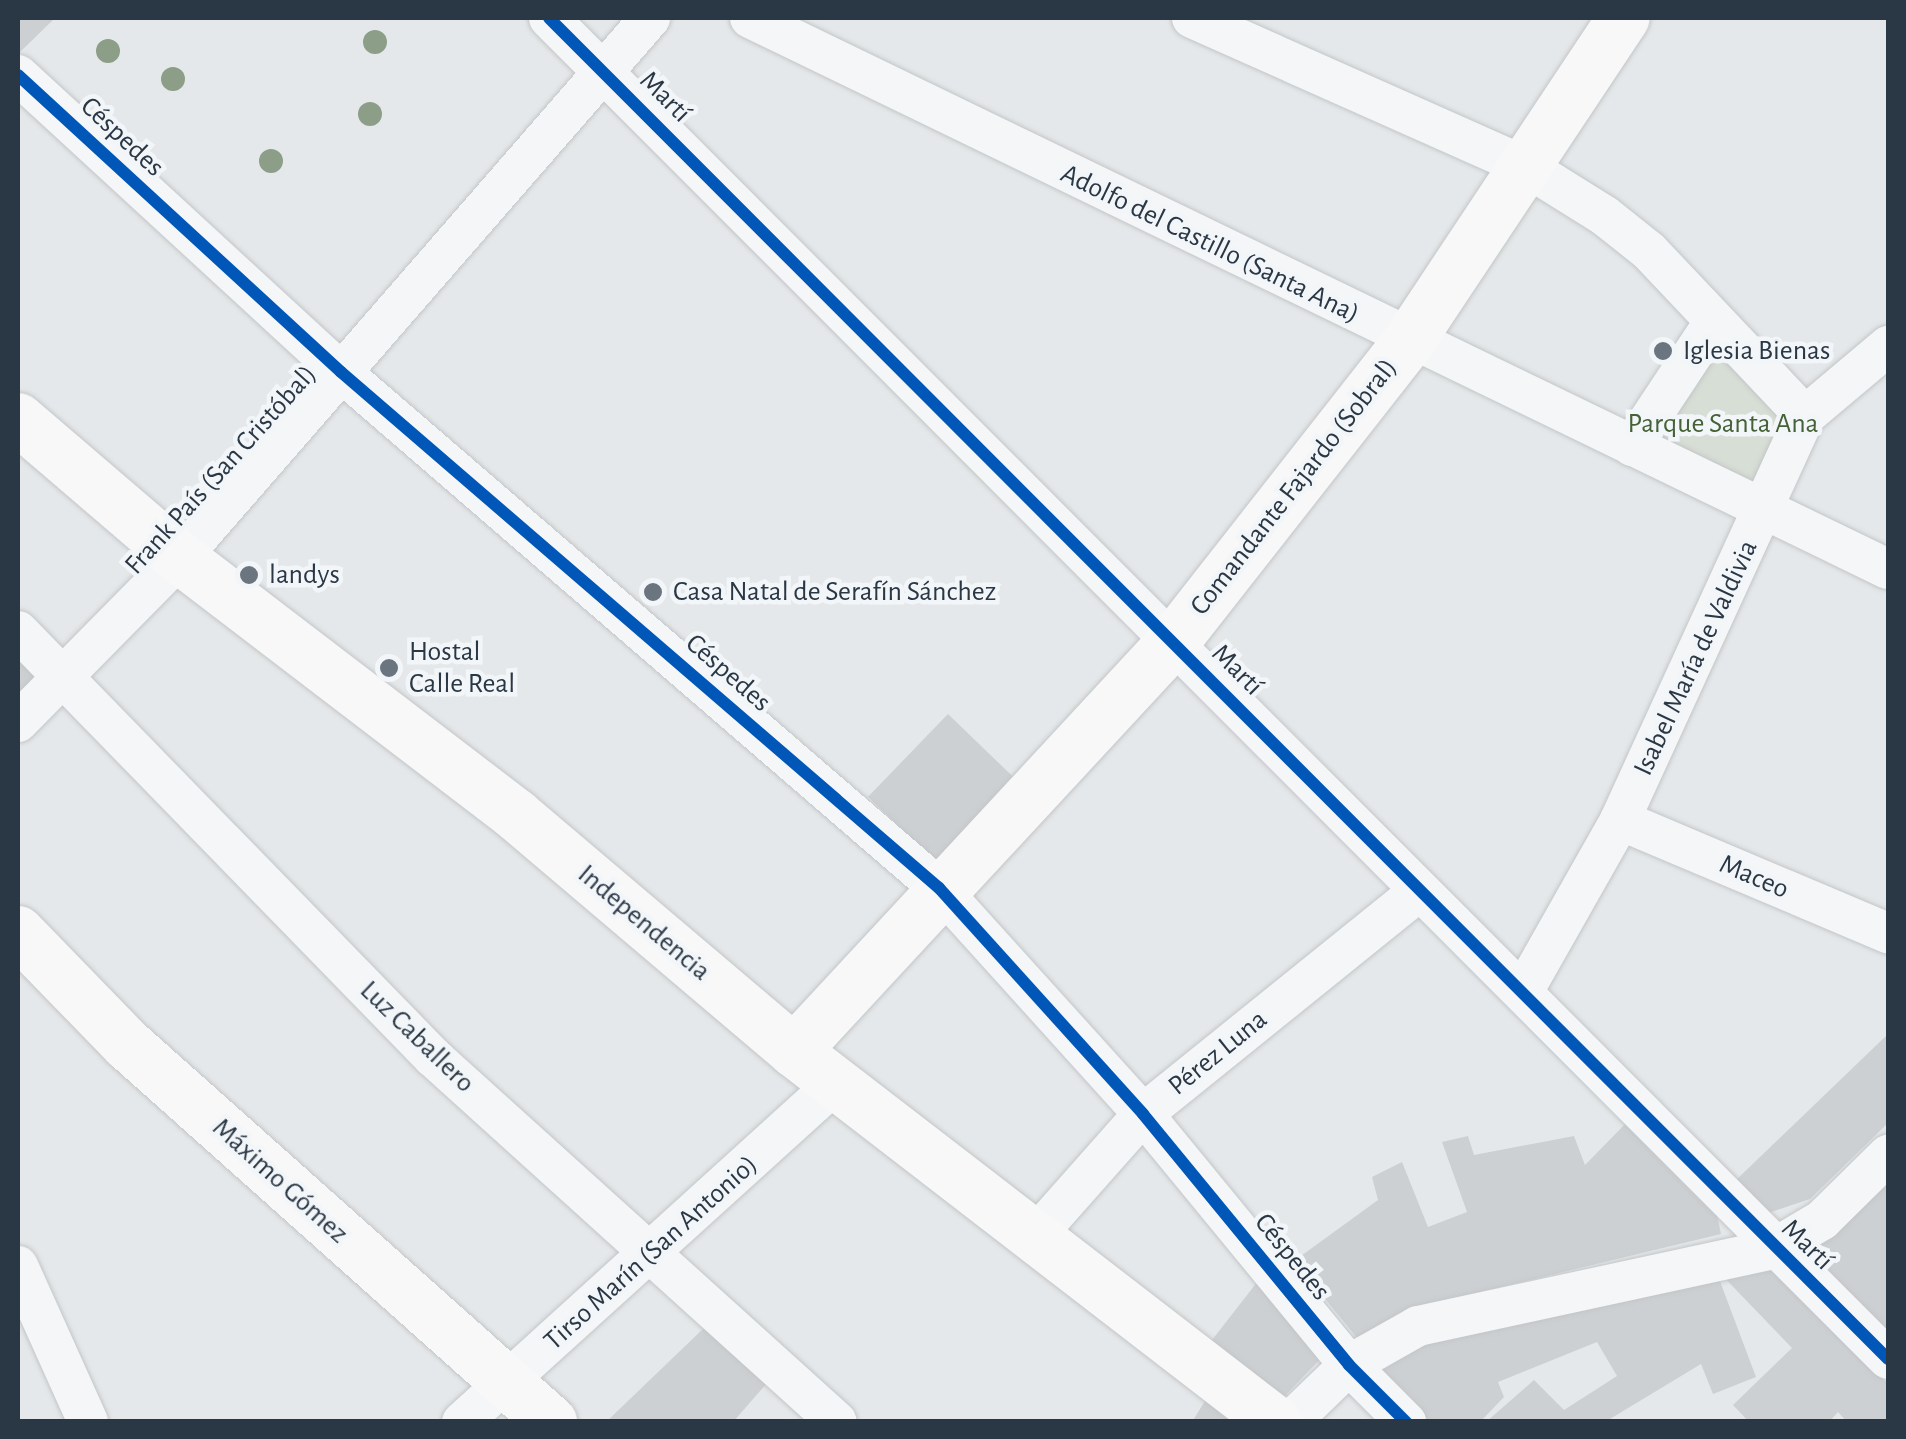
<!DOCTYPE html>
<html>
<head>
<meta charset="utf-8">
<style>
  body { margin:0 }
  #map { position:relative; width:1906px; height:1439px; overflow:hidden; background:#e5e8ea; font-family:"Alegreya Sans",sans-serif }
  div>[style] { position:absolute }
  .green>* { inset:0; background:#d7ded5 }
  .building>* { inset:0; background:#cdd0d3; transform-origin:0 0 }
  .roads { filter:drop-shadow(0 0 2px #c3c6c8) drop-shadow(0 0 2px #c3c6c8) }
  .minor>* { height:40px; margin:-20px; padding:0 20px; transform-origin:20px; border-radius:20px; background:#f4f6f7 }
  .major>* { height:52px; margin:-26px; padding:0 26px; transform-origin:26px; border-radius:26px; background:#f8f8f8 }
  .cycleway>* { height:12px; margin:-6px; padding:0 6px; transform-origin:6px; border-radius:6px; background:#0057b8 }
  .trees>* { width:24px; height:24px; margin:-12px; border-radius:50%; background:#8c9e88 }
  .dots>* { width:28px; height:28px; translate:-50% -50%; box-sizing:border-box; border:5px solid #f3f6f9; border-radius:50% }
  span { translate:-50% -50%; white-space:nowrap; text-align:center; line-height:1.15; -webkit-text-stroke:9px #f3f6f9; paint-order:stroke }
  .street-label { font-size:28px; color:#2a3745 }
  .poi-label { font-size:28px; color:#2a3745 }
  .left { translate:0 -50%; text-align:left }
  .park-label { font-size:28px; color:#446137 }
  .frame { position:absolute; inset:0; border:20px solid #2a3745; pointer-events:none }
</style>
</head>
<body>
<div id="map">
  <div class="green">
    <div style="clip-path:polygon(1712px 343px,1797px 434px,1767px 495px,1659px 443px)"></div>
  </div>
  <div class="building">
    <div style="clip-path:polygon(18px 18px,55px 18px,18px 54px)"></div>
    <div style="clip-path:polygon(18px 660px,39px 681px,18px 702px)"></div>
    <div style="left:948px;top:714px;width:94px;height:115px;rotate:44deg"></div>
    <div style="clip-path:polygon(1888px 1034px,1888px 1123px,1810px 1199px,1765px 1214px,1734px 1182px)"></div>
    <div style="clip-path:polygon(1629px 1120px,1715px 1205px,1721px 1234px,1430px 1304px,1358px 1339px,1294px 1261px,1378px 1200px,1372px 1177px,1402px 1162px,1428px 1227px,1467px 1212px,1442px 1142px,1468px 1136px,1474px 1155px,1574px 1136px,1585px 1165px)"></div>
    <div style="clip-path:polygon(1888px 1163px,1888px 1332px,1804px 1247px)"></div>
    <div style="clip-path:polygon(1765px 1259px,1888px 1384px,1888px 1422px,1847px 1422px,1838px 1412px,1829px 1422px,1749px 1422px,1733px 1405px,1792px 1348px,1715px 1268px)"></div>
    <div style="clip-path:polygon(1715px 1268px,1756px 1377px,1713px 1394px,1701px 1364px,1605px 1422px,1486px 1422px,1534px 1380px,1564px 1410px,1617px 1376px,1597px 1342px,1498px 1382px,1504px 1397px,1480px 1422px,1426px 1422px,1374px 1376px,1419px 1336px)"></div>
    <div style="clip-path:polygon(1258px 1281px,1326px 1353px,1277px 1404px,1205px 1349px)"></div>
    <div style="clip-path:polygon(705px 1327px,768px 1382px,733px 1422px,606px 1422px)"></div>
    <div style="clip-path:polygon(1211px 1391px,1245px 1422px,1192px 1422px)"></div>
  </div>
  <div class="roads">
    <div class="minor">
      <div style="left:549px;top:18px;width:1895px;rotate:45.04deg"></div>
      <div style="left:750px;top:18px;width:1264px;rotate:25.84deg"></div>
      <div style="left:1192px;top:18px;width:364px;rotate:24deg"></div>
      <div style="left:1525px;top:166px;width:94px;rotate:32deg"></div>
      <div style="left:1605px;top:216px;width:56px;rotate:38.5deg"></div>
      <div style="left:1649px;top:251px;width:227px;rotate:46.6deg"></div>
      <div style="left:18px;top:75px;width:439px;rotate:42.6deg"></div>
      <div style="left:341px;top:372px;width:790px;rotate:40.79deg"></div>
      <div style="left:939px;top:888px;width:304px;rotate:47.9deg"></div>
      <div style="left:1143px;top:1114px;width:325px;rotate:50.6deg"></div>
      <div style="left:1349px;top:1365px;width:81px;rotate:45deg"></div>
      <div style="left:1632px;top:446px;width:149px;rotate:-56.5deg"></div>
      <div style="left:18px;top:631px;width:595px;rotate:45.75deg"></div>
      <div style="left:433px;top:1057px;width:544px;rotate:42.1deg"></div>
      <div style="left:18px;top:722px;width:231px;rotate:-45.4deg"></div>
      <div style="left:180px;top:558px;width:716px;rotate:-48.96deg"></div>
      <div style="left:1620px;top:820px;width:291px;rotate:22.9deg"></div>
      <div style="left:1524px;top:990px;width:195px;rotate:-60.5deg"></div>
      <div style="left:1620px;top:820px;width:444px;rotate:-65.4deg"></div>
      <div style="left:1805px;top:416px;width:109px;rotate:-40.1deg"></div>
      <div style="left:1036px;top:1235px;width:162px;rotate:-48.5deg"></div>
      <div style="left:1143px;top:1114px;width:355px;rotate:-38.9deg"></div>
      <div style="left:18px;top:1266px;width:171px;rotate:65.8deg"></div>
      <div style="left:462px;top:1422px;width:506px;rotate:-42.2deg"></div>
      <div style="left:1290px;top:1422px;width:82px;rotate:-44deg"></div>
      <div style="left:1349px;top:1365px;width:79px;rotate:-29.5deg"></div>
      <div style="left:1418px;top:1326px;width:363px;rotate:-12.2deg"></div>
      <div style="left:1773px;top:1249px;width:57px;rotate:-30.6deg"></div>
      <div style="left:1822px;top:1220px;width:93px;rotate:-44.6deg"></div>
    </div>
    <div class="major">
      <div style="left:18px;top:419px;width:213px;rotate:40.6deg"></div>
      <div style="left:180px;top:558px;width:423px;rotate:37.4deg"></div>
      <div style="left:516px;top:815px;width:365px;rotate:40.3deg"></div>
      <div style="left:794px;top:1051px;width:607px;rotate:37.64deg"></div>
      <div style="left:18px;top:932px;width:158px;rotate:45.8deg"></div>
      <div style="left:128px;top:1045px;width:567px;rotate:41.71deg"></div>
      <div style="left:794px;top:1051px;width:559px;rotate:-47.17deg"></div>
      <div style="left:1174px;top:641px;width:381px;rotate:-51.9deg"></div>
      <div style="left:1409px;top:341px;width:388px;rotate:-56.4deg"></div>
    </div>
  </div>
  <div class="cycleway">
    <div style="left:549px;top:18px;width:1895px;rotate:45.04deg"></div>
    <div style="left:18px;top:75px;width:439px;rotate:42.6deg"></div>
    <div style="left:341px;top:372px;width:790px;rotate:40.79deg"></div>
    <div style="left:939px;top:888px;width:304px;rotate:47.9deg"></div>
    <div style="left:1143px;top:1114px;width:325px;rotate:50.6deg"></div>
    <div style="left:1349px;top:1365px;width:81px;rotate:45deg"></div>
  </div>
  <div class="trees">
    <div style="left:375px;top:42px"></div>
    <div style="left:108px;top:51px"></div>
    <div style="left:173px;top:79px"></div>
    <div style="left:370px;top:114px"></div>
    <div style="left:271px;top:161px"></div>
  </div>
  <div class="dots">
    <div style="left:1663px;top:351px;background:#6b757f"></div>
    <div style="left:249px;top:575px;background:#6b757f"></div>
    <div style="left:653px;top:592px;background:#6b757f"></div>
    <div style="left:389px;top:668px;background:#6b757f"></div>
  </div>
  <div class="street-label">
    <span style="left:665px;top:97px;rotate:45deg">Martí</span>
    <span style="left:122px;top:137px;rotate:43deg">Céspedes</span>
    <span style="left:1210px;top:244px;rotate:26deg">Adolfo del Castillo (Santa Ana)</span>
    <span style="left:221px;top:470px;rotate:-48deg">Frank País (San Cristóbal)</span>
    <span style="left:1294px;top:487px;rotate:-52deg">Comandante Fajardo (Sobral)</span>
    <span style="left:1696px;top:658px;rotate:-65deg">Isabel María de Valdivia</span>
    <span style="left:1237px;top:670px;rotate:45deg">Martí</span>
    <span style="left:728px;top:673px;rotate:41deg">Céspedes</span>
    <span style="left:1754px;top:877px;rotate:23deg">Maceo</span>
    <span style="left:644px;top:923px;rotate:40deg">Independencia</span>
    <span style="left:417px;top:1037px;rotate:44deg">Luz Caballero</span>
    <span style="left:1218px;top:1053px;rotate:-39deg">Pérez Luna</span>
    <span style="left:280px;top:1181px;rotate:42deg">Máximo Gómez</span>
    <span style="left:1807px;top:1245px;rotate:44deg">Martí</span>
    <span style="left:651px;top:1253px;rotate:-42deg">Tirso Marín (San Antonio)</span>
    <span style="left:1292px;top:1257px;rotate:51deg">Céspedes</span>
  </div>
  <div class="poi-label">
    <span class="left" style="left:1683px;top:351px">Iglesia Bienas</span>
    <span class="left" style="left:269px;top:575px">landys</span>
    <span class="left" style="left:673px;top:592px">Casa Natal de Serafín Sánchez</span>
    <span class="left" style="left:409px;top:668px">Hostal<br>Calle Real</span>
  </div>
  <div class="park-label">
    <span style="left:1723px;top:424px">Parque Santa Ana</span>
  </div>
  <div class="frame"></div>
</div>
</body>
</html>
